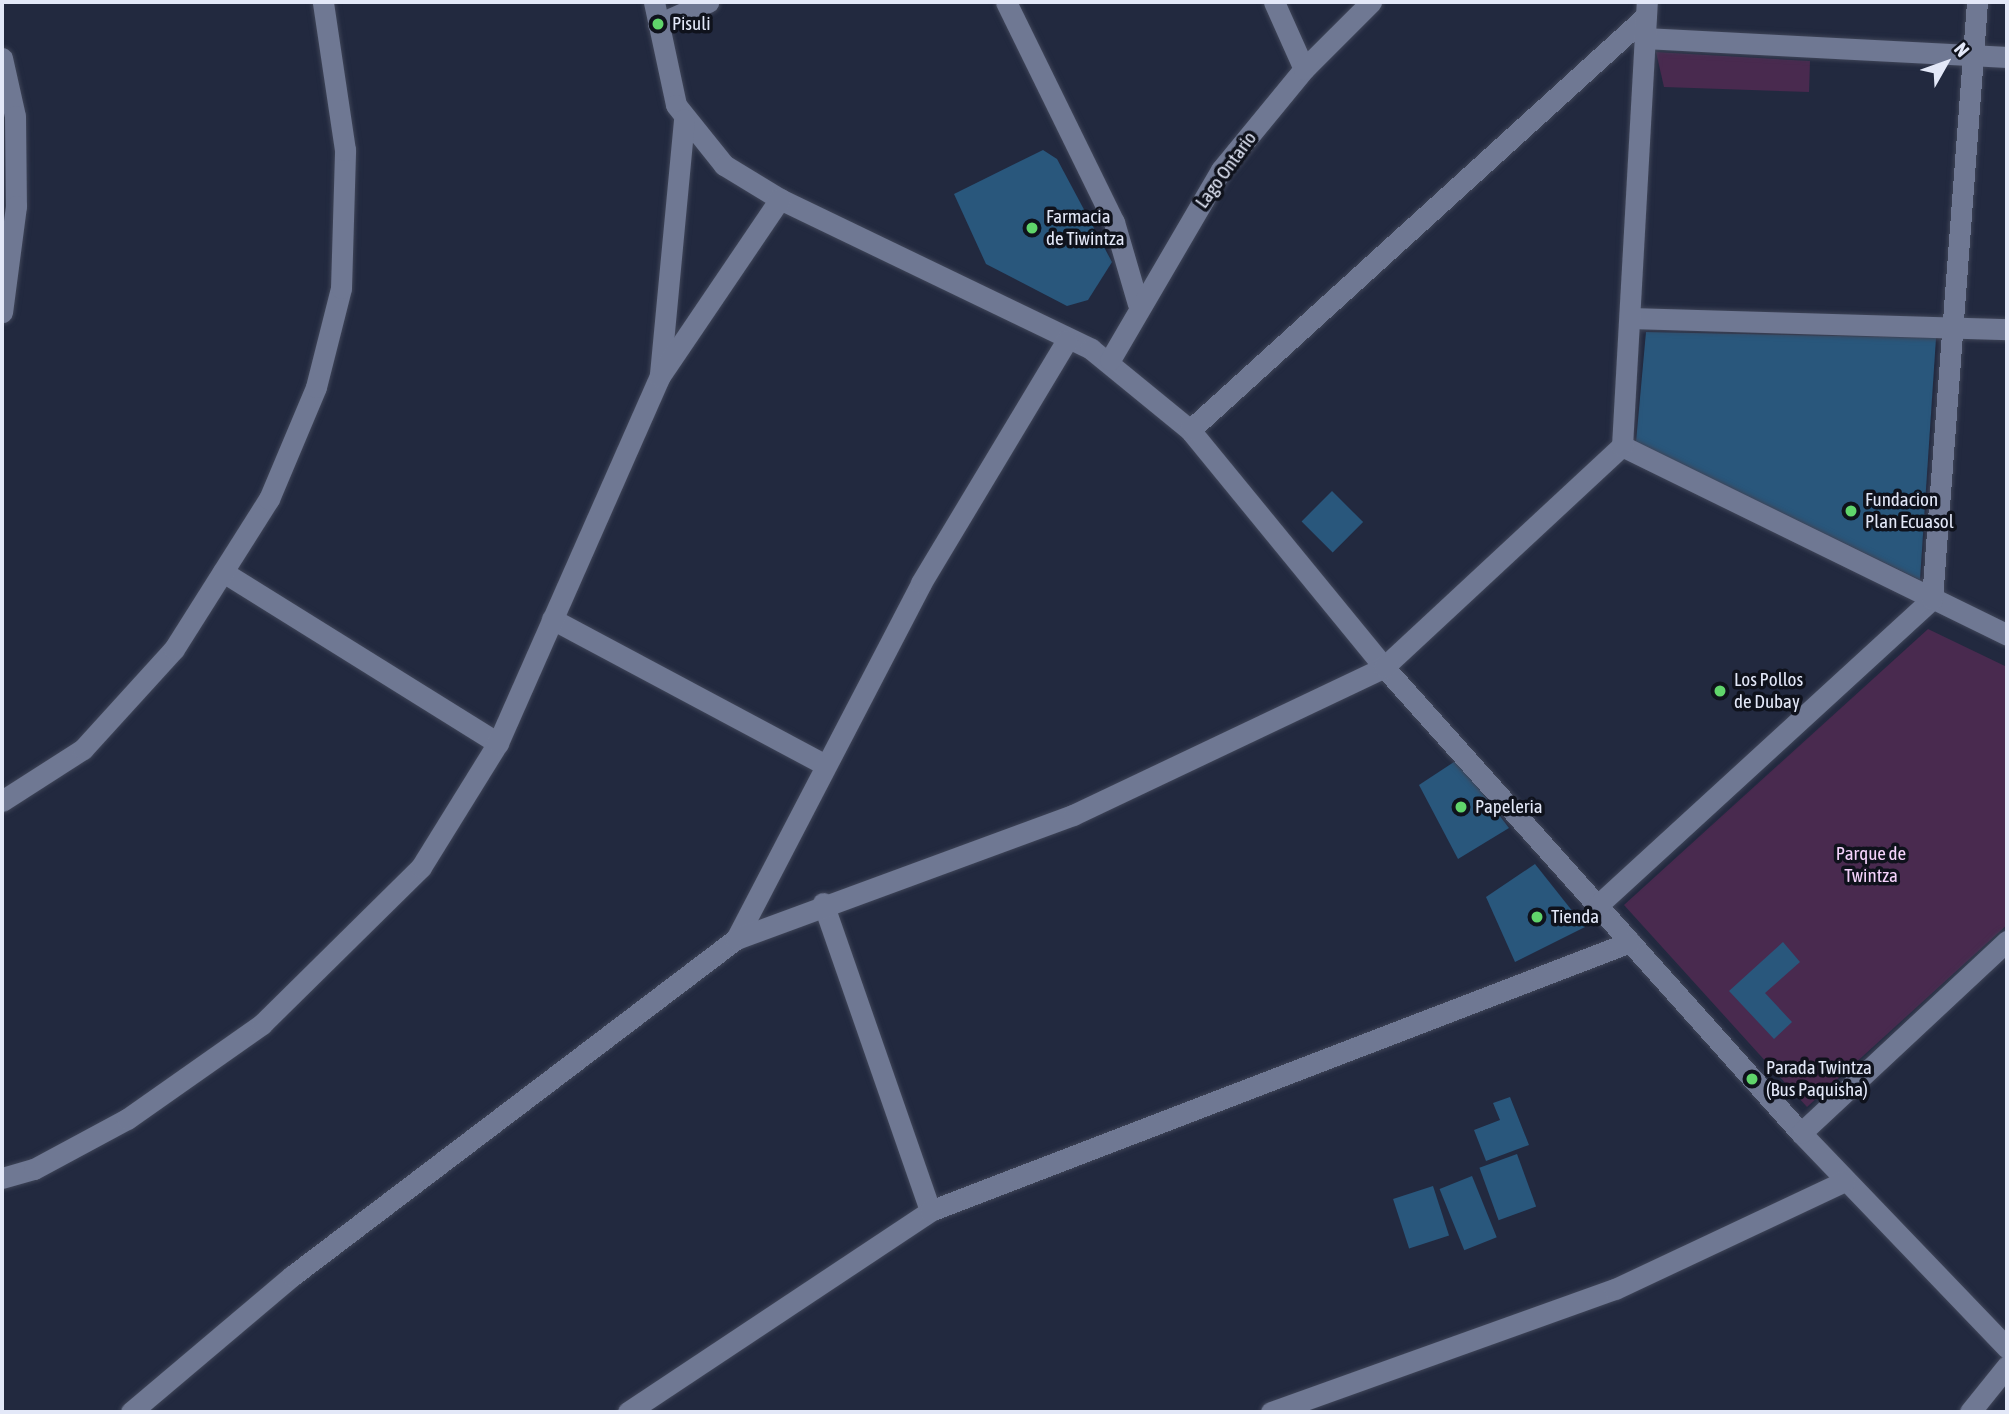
<!DOCTYPE html>
<html>
<head>
<meta charset="utf-8">
<style>
  body { margin:0 }
  #map { position:relative; width:2009px; height:1414px; overflow:hidden; background:#22293f; font-family:"Asap Condensed",sans-serif }
  div>[style] { position:absolute }
  .green>* { inset:0; background:#492a4f }
  .building>* { inset:0; background:#29577c; transform-origin:0 0 }
  .roads { filter:drop-shadow(0 0 2px #3f4558) drop-shadow(0 0 2px #3f4558) }
  .minor>* { height:21px; margin:-10.5px; padding:0 10.5px; transform-origin:10.5px; border-radius:10.5px; background:#6f7893 }
  .dots>* { width:19px; height:19px; translate:-50% -50%; box-sizing:border-box; border:4px solid #0f121c; border-radius:50% }
  span { translate:-50% -50%; white-space:nowrap; text-align:center; line-height:1.15; -webkit-text-stroke:7px #0f121c; paint-order:stroke }
  .poi-label { font-size:19px; color:#e3e8f8 }
  .left { translate:0 -50%; text-align:left }
  .street-label { font-size:19px; color:#e3e8f8 }
  .park-label { font-size:19px; color:#f5d3fc }
  .frame { position:absolute; inset:0; border:4px solid #e3e8f8; pointer-events:none }
  .north { position:absolute; left:1911px; top:28px; width:70px; height:70px; -webkit-text-stroke:5px #0f121c; paint-order:stroke; rotate:50deg; font-size:19px; font-weight:700; line-height:28px; text-align:center; color:#e3e8f8 }
  .north::after { content:''; display:block; margin:auto; width:24px; height:32px; background:#e3e8f8; clip-path:polygon(50% 0,100% 100%,50% 72%,0 100%) }
</style>
</head>
<body>
<div id="map">
  <div class="green">
    <div style="clip-path:polygon(1656px 52px,1810px 61px,1809px 92px,1664px 87px)"></div>
    <div style="clip-path:polygon(1928px 629px,2007px 667px,2007px 925px,1807px 1107px,1624px 905px)"></div>
  </div>
  <div class="building">
    <div style="clip-path:polygon(1043px 150px,1057px 159px,1112px 262px,1088px 300px,1067px 306px,986px 264px,954px 194px)"></div>
    <div style="clip-path:polygon(1646px 332px,1936px 338px,1920px 580px,1636px 442px)"></div>
    <div style="left:1332px;top:491px;width:44px;height:43px;rotate:45deg"></div>
    <div style="clip-path:polygon(1457px 760px,1509px 828px,1458px 859px,1419px 785px)"></div>
    <div style="clip-path:polygon(1535px 864px,1585px 927px,1515px 962px,1486px 897px)"></div>
    <div style="clip-path:polygon(1783px 942px,1800px 962px,1765px 993px,1792px 1022px,1774px 1039px,1729px 991px)"></div>
    <div style="clip-path:polygon(1510px 1097px,1529px 1145px,1486px 1161px,1474px 1130px,1500px 1120px,1493px 1103px)"></div>
    <div style="left:1517px;top:1154px;width:56px;height:40px;rotate:70deg"></div>
    <div style="left:1472px;top:1176px;width:66px;height:35px;rotate:68deg"></div>
    <div style="left:1433px;top:1186px;width:52px;height:42px;rotate:72deg"></div>
  </div>
  <div class="roads">
    <div class="minor">
      <div style="left:654px;top:2px;width:105px;rotate:77.9deg"></div>
      <div style="left:676px;top:105px;width:77px;rotate:51.3deg"></div>
      <div style="left:724px;top:165px;width:66px;rotate:31.3deg"></div>
      <div style="left:780px;top:199px;width:345px;rotate:25.7deg"></div>
      <div style="left:1091px;top:349px;width:128px;rotate:39.3deg"></div>
      <div style="left:1190px;top:430px;width:306px;rotate:50.7deg"></div>
      <div style="left:1384px;top:667px;width:625px;rotate:48.18deg"></div>
      <div style="left:1801px;top:1133px;width:298px;rotate:46.2deg"></div>
      <div style="left:1006px;top:2px;width:245px;rotate:63.9deg"></div>
      <div style="left:1114px;top:222px;width:85px;rotate:73.7deg"></div>
      <div style="left:1274px;top:2px;width:73px;rotate:65.9deg"></div>
      <div style="left:658px;top:24px;width:55px;rotate:-23.7deg"></div>
      <div style="left:1645px;top:38px;width:362px;rotate:3deg"></div>
      <div style="left:2px;top:58px;width:59px;rotate:77.4deg"></div>
      <div style="left:15px;top:116px;width:90px;rotate:89.4deg"></div>
      <div style="left:16px;top:206px;width:107px;rotate:97.5deg"></div>
      <div style="left:1632px;top:318px;width:375px;rotate:1.7deg"></div>
      <div style="left:1110px;top:360px;width:220px;rotate:-59.7deg"></div>
      <div style="left:1221px;top:170px;width:131px;rotate:-50.6deg"></div>
      <div style="left:1304px;top:69px;width:95px;rotate:-45deg"></div>
      <div style="left:660px;top:374px;width:256px;rotate:-84.6deg"></div>
      <div style="left:1190px;top:430px;width:614px;rotate:-42.23deg"></div>
      <div style="left:1622px;top:446px;width:429px;rotate:26.1deg"></div>
      <div style="left:223px;top:572px;width:324px;rotate:31.9deg"></div>
      <div style="left:552px;top:619px;width:307px;rotate:28.1deg"></div>
      <div style="left:2px;top:801px;width:96px;rotate:-32.7deg"></div>
      <div style="left:83px;top:749px;width:135px;rotate:-47.7deg"></div>
      <div style="left:174px;top:649px;width:178px;rotate:-57.7deg"></div>
      <div style="left:269px;top:499px;width:121px;rotate:-67.2deg"></div>
      <div style="left:316px;top:387px;width:102px;rotate:-75.8deg"></div>
      <div style="left:341px;top:288px;width:138px;rotate:-88.3deg"></div>
      <div style="left:345px;top:150px;width:150px;rotate:-98.5deg"></div>
      <div style="left:823px;top:903px;width:326px;rotate:70.8deg"></div>
      <div style="left:1598px;top:905px;width:453px;rotate:-42.5deg"></div>
      <div style="left:1932px;top:599px;width:599px;rotate:-85.69deg"></div>
      <div style="left:736px;top:939px;width:401px;rotate:-62.5deg"></div>
      <div style="left:921px;top:583px;width:283px;rotate:-59deg"></div>
      <div style="left:1801px;top:1133px;width:282px;rotate:-43deg"></div>
      <div style="left:2px;top:1178px;width:33px;rotate:-16deg"></div>
      <div style="left:34px;top:1169px;width:106px;rotate:-28.3deg"></div>
      <div style="left:127px;top:1119px;width:165px;rotate:-35.1deg"></div>
      <div style="left:262px;top:1024px;width:223px;rotate:-44.6deg"></div>
      <div style="left:421px;top:867px;width:146px;rotate:-58.2deg"></div>
      <div style="left:498px;top:743px;width:401px;rotate:-66.2deg"></div>
      <div style="left:660px;top:376px;width:214px;rotate:-55.9deg"></div>
      <div style="left:131px;top:1412px;width:211px;rotate:-40.2deg"></div>
      <div style="left:292px;top:1276px;width:557px;rotate:-37.2deg"></div>
      <div style="left:736px;top:939px;width:359px;rotate:-20.2deg"></div>
      <div style="left:1073px;top:815px;width:344px;rotate:-25.4deg"></div>
      <div style="left:1384px;top:667px;width:325px;rotate:-42.9deg"></div>
      <div style="left:1622px;top:446px;width:445px;rotate:-86.8deg"></div>
      <div style="left:628px;top:1412px;width:363px;rotate:-33.6deg"></div>
      <div style="left:930px;top:1211px;width:750px;rotate:-21.02deg"></div>
      <div style="left:1271px;top:1412px;width:365px;rotate:-19.7deg"></div>
      <div style="left:1615px;top:1289px;width:254px;rotate:-25.2deg"></div>
      <div style="left:1970px;top:1412px;width:59px;rotate:-51.2deg"></div>
    </div>
  </div>
  <div class="dots">
    <div style="left:658px;top:24px;background:#60d56b"></div>
    <div style="left:1032px;top:228px;background:#60d56b"></div>
    <div style="left:1851px;top:511px;background:#60d56b"></div>
    <div style="left:1720px;top:691px;background:#60d56b"></div>
    <div style="left:1461px;top:807px;background:#60d56b"></div>
    <div style="left:1537px;top:917px;background:#60d56b"></div>
    <div style="left:1752px;top:1079px;background:#60d56b"></div>
  </div>
  <div class="poi-label">
    <span class="left" style="left:672px;top:24px">Pisuli</span>
    <span class="left" style="left:1046px;top:228px">Farmacia<br>de Tiwintza</span>
    <span class="left" style="left:1865px;top:511px">Fundacion<br>Plan Ecuasol</span>
    <span class="left" style="left:1734px;top:691px">Los Pollos<br>de Dubay</span>
    <span class="left" style="left:1475px;top:807px">Papeleria</span>
    <span class="left" style="left:1551px;top:917px">Tienda</span>
    <span class="left" style="left:1766px;top:1079px">Parada Twintza<br>(Bus Paquisha)</span>
  </div>
  <div class="street-label">
    <span style="left:1226px;top:170px;rotate:-54deg">Lago Ontario</span>
  </div>
  <div class="park-label">
    <span style="left:1871px;top:865px">Parque de<br>Twintza</span>
  </div>
  <div class="frame"></div>
  <div class="north">N</div>
</div>
</body>
</html>
